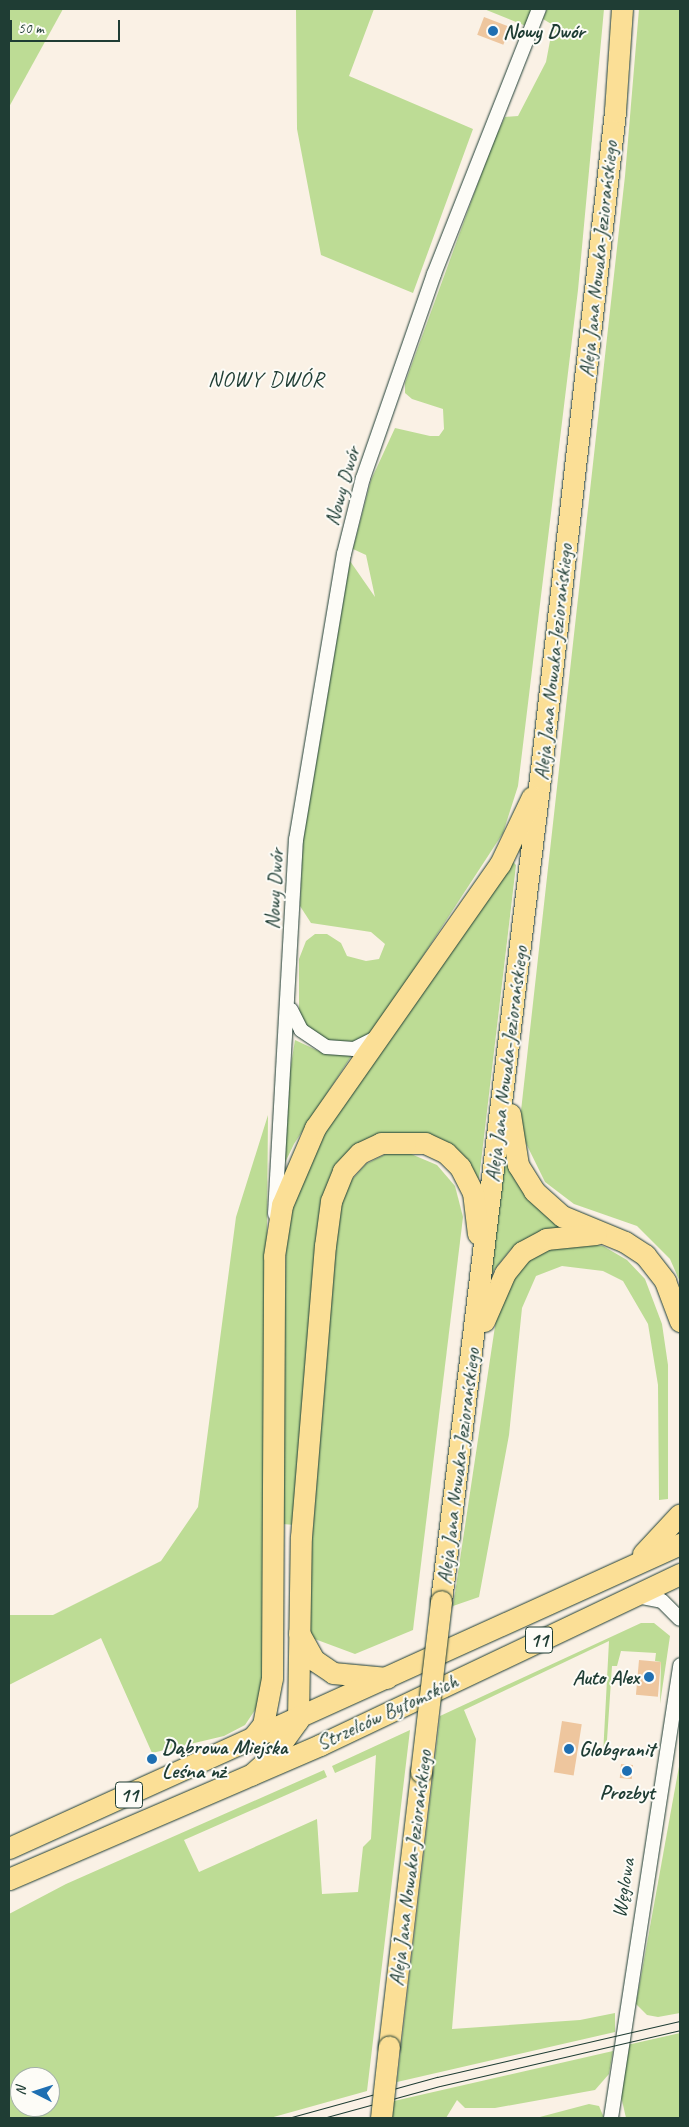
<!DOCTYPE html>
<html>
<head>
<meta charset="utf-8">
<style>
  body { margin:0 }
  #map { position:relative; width:689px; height:2127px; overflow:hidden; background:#faf1e5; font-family:Caveat,sans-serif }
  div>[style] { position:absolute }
  .green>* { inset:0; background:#bddc95 }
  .building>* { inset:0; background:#eec69e; transform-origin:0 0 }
  .roads { filter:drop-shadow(0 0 1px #1f3d34) drop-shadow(0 0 1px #1f3d34) }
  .minor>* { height:14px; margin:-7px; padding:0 7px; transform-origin:7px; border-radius:7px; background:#fdfcf7 }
  .primary>* { height:21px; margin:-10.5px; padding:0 10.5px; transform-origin:10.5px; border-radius:10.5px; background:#fbdf96 }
  .tram>* { height:1px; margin:-0.5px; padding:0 0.5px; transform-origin:0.5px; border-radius:0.5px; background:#1f3d34 }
  .bridges { filter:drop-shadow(0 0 1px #1f3d34) drop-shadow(0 0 1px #1f3d34) }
  .primary-bridge>* { height:21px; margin:-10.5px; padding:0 10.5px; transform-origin:10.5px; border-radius:10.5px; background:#fbdf96 }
  .dots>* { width:14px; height:14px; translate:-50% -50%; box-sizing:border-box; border:2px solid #fdfcf7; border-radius:50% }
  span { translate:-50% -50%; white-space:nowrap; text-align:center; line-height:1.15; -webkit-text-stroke:4px #fdfcf7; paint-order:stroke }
  .shield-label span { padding:1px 4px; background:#fdfcf7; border:1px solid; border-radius:4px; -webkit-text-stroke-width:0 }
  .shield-label { font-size:20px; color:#1f3d34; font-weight:700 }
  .poi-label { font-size:21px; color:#1f3d34; font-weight:700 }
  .left { translate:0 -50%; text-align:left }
  .right { translate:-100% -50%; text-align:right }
  .street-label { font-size:21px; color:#1f3d34 }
  .neighbourhood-label { font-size:22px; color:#1f3d34; letter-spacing:1px }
  .frame { position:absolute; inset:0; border:10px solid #1f3d34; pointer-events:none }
  .north { position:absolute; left:10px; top:2067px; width:50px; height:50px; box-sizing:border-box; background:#fdfcf7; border:1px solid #a4b0a9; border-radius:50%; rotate:275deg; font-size:14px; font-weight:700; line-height:20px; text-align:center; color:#1f3d34 }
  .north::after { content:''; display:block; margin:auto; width:18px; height:22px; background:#1f6fb2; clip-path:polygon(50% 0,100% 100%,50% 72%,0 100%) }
  .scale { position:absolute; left:10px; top:20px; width:110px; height:22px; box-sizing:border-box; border:2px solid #1f3d34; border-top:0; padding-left:6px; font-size:15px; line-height:18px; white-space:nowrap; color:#1f3d34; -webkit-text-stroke:4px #fdfcf7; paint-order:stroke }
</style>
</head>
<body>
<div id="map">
  <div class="green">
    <div style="clip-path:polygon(9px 9px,63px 9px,9px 107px)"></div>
    <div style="clip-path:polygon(296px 9px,374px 9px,349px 76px,473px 129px,413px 293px,321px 255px,297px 129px)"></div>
    <div style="clip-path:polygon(484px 9px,532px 9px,526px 26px)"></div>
    <div style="clip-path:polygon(547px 9px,604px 9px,578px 290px,518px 786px,503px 833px,374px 1031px,355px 1043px,329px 1042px,306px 1027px,299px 1010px,299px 959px,306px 941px,315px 934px,327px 934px,341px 943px,347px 956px,366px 961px,379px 959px,385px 944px,371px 932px,311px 923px,300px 906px,303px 841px,350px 561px,375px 597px,366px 555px,353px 549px,371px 480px,395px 428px,430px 436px,439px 436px,444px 429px,443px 409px,412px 399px,405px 393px,405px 383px,493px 142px,505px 117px,518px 116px,546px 62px,553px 25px,543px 19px)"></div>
    <div style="clip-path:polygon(639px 9px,680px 9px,680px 1282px,670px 1259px,637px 1226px,574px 1204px,545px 1182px,519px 1129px,625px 176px)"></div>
    <div style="clip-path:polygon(512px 861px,516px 865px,479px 1179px,423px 1134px,378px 1136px,348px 1155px,295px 1525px,282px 1524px,286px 1233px,291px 1206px,318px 1142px)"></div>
    <div style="clip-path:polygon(295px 1040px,325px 1054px,352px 1055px,294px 1144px,282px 1169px,286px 1096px)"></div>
    <div style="clip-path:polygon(268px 1115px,263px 1675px,257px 1707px,245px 1725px,224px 1736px,152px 1753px,101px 1638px,9px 1685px,9px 1615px,53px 1615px,161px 1561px,198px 1507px,236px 1217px)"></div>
    <div style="clip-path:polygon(502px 1149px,516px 1182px,567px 1227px,539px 1233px,510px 1250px,488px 1278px)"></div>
    <div style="clip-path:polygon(388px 1153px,411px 1154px,437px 1165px,455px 1186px,463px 1217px,413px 1630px,355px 1654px,312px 1638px,306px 1615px,338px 1214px,347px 1185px,366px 1164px)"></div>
    <div style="clip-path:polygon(577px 1242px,603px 1246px,627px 1260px,645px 1279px,662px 1324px,668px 1365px,668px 1499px,659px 1500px,658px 1385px,648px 1324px,623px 1281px,603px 1271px,562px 1266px,536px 1276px,522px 1308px,509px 1435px,479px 1597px,453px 1606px,500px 1293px,520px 1261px,545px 1247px)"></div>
    <div style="clip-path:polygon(641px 1623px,654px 1623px,670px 1636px,660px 1704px,661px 1662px,655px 1661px,656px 1653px,621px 1651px,617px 1666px,612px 1666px,606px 1755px,603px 1755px,609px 1641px,464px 1710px,476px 1739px,452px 2029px,580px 2020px,615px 2013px,615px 2032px,397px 2082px,440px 1716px)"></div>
    <div style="clip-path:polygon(evenodd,410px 1730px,367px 2091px,270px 2118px,9px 2118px,9px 1914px,66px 1884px,324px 1770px,327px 1777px,184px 1840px,199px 1872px,317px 1819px,322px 1894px,358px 1892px,363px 1847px,371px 1839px,376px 1755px,335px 1773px,332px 1766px,410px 1730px,20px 2077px,50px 2077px,50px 2107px,20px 2107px,20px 2077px)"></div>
    <div style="clip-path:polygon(680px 1761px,680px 2013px,658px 2017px,647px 2015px,636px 2004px)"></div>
    <div style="clip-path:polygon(680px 2033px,680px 2118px,626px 2118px,621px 2096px,627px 2045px)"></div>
    <div style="clip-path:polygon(613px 2051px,609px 2074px,595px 2090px,495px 2108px,465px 2108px,457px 2100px,446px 2118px,392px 2118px,394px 2101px)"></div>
    <div style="clip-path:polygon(589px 2104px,599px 2106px,604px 2118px,536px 2118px)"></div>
  </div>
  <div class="building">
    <div style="left:484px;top:17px;width:28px;height:19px;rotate:21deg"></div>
    <div style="left:639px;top:1660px;width:22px;height:35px;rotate:5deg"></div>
    <div style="left:562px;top:1721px;width:20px;height:52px;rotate:9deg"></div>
    <div style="left:621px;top:1764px;width:12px;height:14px;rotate:5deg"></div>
  </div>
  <div class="roads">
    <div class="minor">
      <div style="left:291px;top:1010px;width:22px;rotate:63deg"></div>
      <div style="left:301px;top:1030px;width:30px;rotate:34deg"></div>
      <div style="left:326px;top:1047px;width:28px;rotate:4deg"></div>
      <div style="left:354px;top:1049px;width:25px;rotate:-27deg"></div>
      <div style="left:275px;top:1214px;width:375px;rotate:-86.8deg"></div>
      <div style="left:296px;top:840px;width:290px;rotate:-80.5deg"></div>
      <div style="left:344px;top:554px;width:78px;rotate:-76deg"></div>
      <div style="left:363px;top:478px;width:216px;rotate:-70.8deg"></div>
      <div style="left:434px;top:274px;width:285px;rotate:-68.4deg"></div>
      <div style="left:636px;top:1596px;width:26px;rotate:11deg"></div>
      <div style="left:662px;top:1601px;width:25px;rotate:45deg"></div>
      <div style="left:611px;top:2118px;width:458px;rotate:-81.3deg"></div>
    </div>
    <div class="primary">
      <div style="left:510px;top:1114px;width:52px;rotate:81.1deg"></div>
      <div style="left:518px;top:1165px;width:31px;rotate:58deg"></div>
      <div style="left:534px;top:1191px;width:38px;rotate:42deg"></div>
      <div style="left:562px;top:1216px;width:68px;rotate:22.4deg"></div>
      <div style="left:625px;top:1242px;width:24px;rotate:33deg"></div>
      <div style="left:645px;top:1255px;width:33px;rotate:52deg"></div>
      <div style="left:665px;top:1281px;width:43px;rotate:69.4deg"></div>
      <div style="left:484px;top:1321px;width:52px;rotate:-66.4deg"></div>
      <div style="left:505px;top:1273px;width:27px;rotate:-51deg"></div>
      <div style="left:522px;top:1252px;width:27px;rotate:-28deg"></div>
      <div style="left:546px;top:1239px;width:50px;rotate:-5.7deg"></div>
      <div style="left:643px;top:1554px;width:54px;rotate:-47.2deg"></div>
      <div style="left:441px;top:1601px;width:829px;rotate:-83.14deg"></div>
      <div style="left:540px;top:778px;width:671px;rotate:-83.58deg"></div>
      <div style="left:615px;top:111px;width:102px;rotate:-86.1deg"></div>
      <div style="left:299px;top:1633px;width:31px;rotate:61deg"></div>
      <div style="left:314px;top:1660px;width:23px;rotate:34deg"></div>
      <div style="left:333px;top:1673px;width:54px;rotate:5.3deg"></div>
      <div style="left:249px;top:1742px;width:22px;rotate:-51deg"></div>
      <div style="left:263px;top:1725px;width:48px;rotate:-79.2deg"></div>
      <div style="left:272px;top:1678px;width:422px;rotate:-89.7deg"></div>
      <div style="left:274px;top:1256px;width:52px;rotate:-81.1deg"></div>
      <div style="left:282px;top:1205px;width:84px;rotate:-66.8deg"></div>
      <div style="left:315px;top:1128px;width:322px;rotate:-55deg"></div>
      <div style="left:500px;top:864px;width:74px;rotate:-64.5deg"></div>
      <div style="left:251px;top:1775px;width:28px;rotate:-42deg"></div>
      <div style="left:272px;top:1756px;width:44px;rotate:-54.2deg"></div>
      <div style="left:298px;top:1720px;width:183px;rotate:-89.1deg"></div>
      <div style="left:301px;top:1537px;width:292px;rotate:-85.3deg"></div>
      <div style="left:325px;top:1246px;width:45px;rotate:-82.4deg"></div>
      <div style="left:331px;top:1201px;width:32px;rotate:-68deg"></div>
      <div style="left:343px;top:1171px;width:25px;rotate:-47deg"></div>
      <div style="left:360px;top:1153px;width:23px;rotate:-25deg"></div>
      <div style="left:381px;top:1143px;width:44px"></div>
      <div style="left:425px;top:1143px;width:23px;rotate:25deg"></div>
      <div style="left:446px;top:1153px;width:20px;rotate:45deg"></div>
      <div style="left:460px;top:1167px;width:28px;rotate:63deg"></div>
      <div style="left:473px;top:1192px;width:42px;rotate:83.2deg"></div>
      <div style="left:9px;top:1848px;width:737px;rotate:-24.37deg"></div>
      <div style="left:9px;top:1879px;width:339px;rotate:-23.3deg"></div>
      <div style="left:320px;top:1745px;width:399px;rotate:-25.4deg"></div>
      <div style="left:389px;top:2046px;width:276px;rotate:-83.3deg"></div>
    </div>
  </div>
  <div class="tram">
    <div style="left:288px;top:2118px;width:155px;rotate:-15.4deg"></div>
    <div style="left:437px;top:2077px;width:249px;rotate:-13deg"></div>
    <div style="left:323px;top:2118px;width:121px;rotate:-15.3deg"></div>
    <div style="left:440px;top:2086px;width:246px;rotate:-13.1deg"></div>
  </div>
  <div class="bridges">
    <div class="primary-bridge">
      <div style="left:421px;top:1772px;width:172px;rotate:-83.3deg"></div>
      <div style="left:381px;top:2118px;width:72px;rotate:-83.7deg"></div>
    </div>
  </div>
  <div class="dots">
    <div style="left:493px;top:31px;background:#1f6fb2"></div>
    <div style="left:649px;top:1677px;background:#1f6fb2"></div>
    <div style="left:569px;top:1749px;background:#1f6fb2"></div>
    <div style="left:152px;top:1759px;background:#1f6fb2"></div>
    <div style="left:627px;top:1771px;background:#1f6fb2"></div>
  </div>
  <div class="shield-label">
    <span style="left:539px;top:1640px">11</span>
    <span style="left:129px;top:1795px">11</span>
  </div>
  <div class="poi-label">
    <span class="left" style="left:503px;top:31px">Nowy Dwór</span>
    <span class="right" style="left:639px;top:1677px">Auto Alex</span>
    <span class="left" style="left:162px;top:1759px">Dąbrowa Miejska<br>Leśna nż</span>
    <span class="left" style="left:579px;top:1749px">Globgranit</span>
    <span style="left:627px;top:1792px">Prozbyt</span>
  </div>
  <div class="street-label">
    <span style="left:598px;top:259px;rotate:-84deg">Aleja Jana Nowaka-Jeziorańskiego</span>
    <span style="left:342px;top:486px;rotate:-74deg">Nowy Dwór</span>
    <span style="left:553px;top:662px;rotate:-84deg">Aleja Jana Nowaka-Jeziorańskiego</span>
    <span style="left:274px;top:889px;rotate:-87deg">Nowy Dwór</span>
    <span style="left:506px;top:1064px;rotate:-83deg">Aleja Jana Nowaka-Jeziorańskiego</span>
    <span style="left:458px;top:1466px;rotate:-83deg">Aleja Jana Nowaka-Jeziorańskiego</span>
    <span style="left:387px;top:1712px;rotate:-25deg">Strzelców Bytomskich</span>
    <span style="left:410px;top:1868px;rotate:-83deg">Aleja Jana Nowaka-Jeziorańskiego</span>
    <span style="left:623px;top:1888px;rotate:-81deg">Węglowa</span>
  </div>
  <div class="neighbourhood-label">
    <span style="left:266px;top:380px">NOWY DWÓR</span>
  </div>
  <div class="frame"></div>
  <div class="north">N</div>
  <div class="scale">50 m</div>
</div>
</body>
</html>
